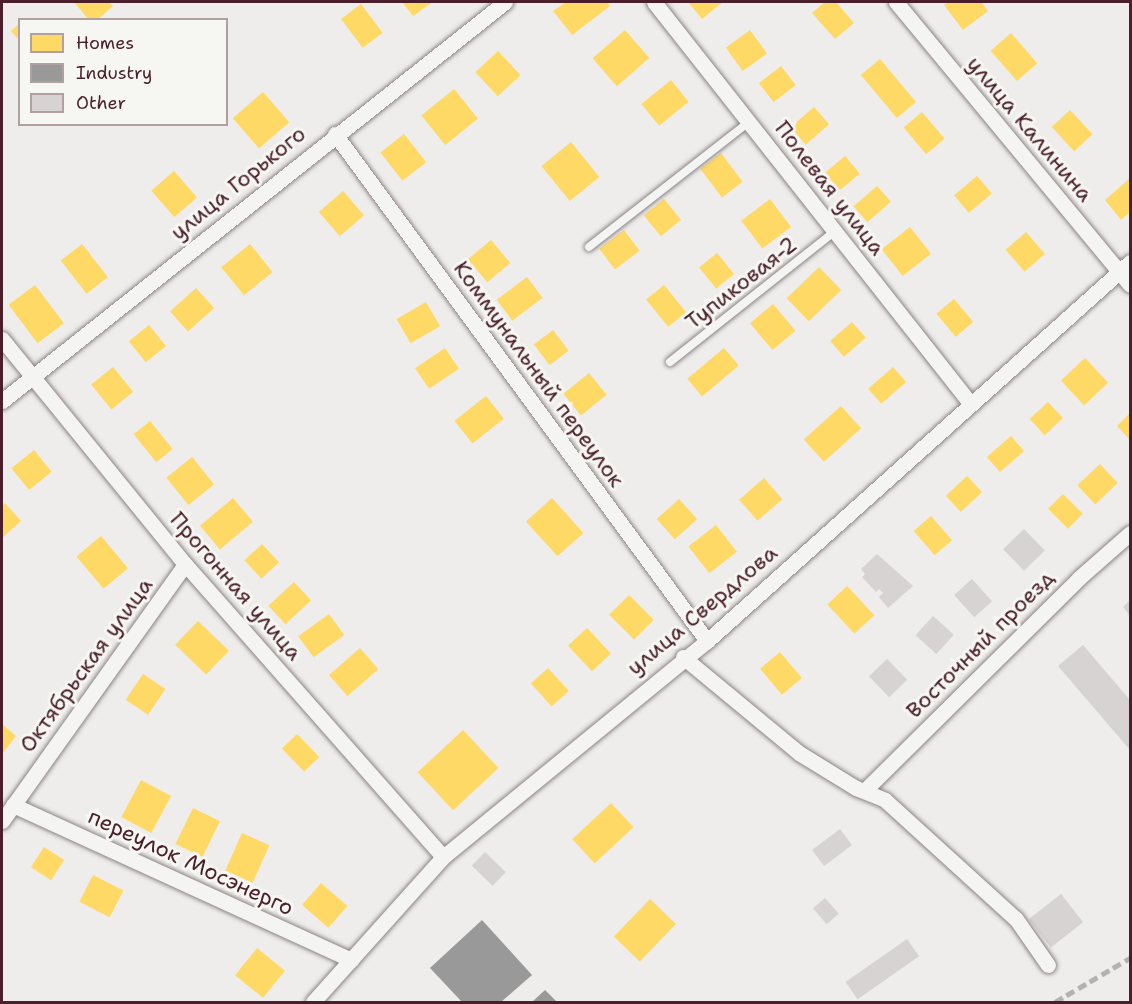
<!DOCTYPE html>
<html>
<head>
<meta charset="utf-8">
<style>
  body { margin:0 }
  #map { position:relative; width:1132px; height:1004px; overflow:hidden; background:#eeedeb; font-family:"Shantell Sans",sans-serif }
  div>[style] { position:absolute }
  .homes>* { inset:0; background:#ffd966; transform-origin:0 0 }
  .industry>* { inset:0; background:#999 }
  .building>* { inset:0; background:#d6d3d2; transform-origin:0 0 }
  .roads { filter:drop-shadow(0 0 2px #8c8385) drop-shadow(0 0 2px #8c8385) }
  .service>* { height:8px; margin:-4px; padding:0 4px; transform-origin:4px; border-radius:4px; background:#f4f4f2 }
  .minor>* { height:15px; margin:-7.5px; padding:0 7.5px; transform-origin:7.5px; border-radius:7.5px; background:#f4f4f2 }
  .rail>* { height:4.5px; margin-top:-2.25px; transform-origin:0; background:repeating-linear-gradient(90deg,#b5b1b0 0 9px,transparent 0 13.5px) }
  span { translate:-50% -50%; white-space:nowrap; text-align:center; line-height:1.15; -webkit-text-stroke:6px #f6f6f2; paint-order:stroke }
  .street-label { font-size:22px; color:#4a1f2b }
  .frame { position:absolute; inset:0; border:3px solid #4a1f2b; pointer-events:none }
  .legend { position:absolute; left:18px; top:18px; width:210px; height:108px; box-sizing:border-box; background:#f6f6f2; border:2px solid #b1a0a2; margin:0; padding:8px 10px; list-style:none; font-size:18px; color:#4a1f2b }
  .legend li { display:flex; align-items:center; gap:12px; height:30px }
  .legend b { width:30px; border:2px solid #b1a0a2 }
</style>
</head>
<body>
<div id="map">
  <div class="homes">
    <div style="clip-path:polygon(74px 2px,109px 2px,113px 6px,97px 20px,89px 20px)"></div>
    <div style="clip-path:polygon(402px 2px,433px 2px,413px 16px)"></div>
    <div style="clip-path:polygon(566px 2px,607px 2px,610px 6px,572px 35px,553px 11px)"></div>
    <div style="clip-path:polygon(688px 2px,723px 2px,702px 19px)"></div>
    <div style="clip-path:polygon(825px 2px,836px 2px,854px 23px,835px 39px,812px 13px)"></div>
    <div style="clip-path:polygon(949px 2px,981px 2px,988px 11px,963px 30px,944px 5px)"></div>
    <div style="left:361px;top:4px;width:36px;height:25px;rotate:53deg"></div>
    <div style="clip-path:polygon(20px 23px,20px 41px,11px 31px)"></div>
    <div style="left:625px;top:30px;width:37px;height:43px;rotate:49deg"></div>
    <div style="left:750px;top:30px;width:29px;height:30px;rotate:54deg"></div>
    <div style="left:1011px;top:33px;width:40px;height:27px;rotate:49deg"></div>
    <div style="left:498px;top:51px;width:33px;height:31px;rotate:47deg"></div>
    <div style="left:880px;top:59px;width:56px;height:25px;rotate:50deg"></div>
    <div style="left:781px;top:66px;width:24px;height:28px;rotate:52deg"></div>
    <div style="left:671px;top:80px;width:28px;height:38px;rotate:51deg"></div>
    <div style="left:454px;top:89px;width:38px;height:42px;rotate:51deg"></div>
    <div style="left:263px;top:92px;width:40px;height:40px;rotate:49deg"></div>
    <div style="left:814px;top:107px;width:23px;height:31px;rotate:49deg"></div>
    <div style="left:1070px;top:110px;width:33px;height:25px;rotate:47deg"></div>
    <div style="left:922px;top:112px;width:35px;height:24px;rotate:50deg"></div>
    <div style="left:404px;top:134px;width:36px;height:30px;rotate:52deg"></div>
    <div style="left:571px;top:142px;width:45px;height:38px;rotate:51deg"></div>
    <div style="left:721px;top:153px;width:36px;height:26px;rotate:53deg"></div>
    <div style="left:845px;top:156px;width:23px;height:26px;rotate:50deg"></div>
    <div style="left:174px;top:171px;width:35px;height:30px;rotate:49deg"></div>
    <div style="left:977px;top:176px;width:23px;height:30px;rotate:50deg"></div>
    <div style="clip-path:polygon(1130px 178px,1130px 212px,1121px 220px,1105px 200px)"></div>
    <div style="left:877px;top:186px;width:21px;height:31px;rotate:49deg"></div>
    <div style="left:343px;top:191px;width:32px;height:32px;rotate:49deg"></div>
    <div style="left:664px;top:199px;width:27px;height:26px;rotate:51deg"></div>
    <div style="left:770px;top:199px;width:35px;height:36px;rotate:53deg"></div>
    <div style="left:910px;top:227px;width:34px;height:36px;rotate:52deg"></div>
    <div style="left:624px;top:230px;width:26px;height:31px;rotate:53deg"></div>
    <div style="left:1026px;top:232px;width:29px;height:27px;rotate:49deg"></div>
    <div style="left:491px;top:240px;width:30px;height:30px;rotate:50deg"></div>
    <div style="left:82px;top:244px;width:42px;height:27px;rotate:52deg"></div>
    <div style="left:250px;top:244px;width:36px;height:37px;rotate:51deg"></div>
    <div style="left:717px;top:253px;width:27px;height:23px;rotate:51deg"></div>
    <div style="left:819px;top:267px;width:32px;height:45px;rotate:46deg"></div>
    <div style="left:527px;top:277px;width:26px;height:38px;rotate:53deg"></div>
    <div style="left:35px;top:285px;width:48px;height:33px;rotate:53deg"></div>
    <div style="left:664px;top:285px;width:35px;height:23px;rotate:51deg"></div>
    <div style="left:196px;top:288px;width:27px;height:35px;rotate:48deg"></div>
    <div style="left:954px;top:299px;width:30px;height:23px;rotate:50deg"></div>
    <div style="left:426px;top:302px;width:28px;height:34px;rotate:60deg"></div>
    <div style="left:773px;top:304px;width:35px;height:30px;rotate:50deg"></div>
    <div style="left:852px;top:322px;width:21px;height:29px;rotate:49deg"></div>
    <div style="left:149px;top:325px;width:27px;height:26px;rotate:51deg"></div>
    <div style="left:553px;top:330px;width:26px;height:24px;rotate:53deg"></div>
    <div style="left:445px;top:348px;width:25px;height:36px;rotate:56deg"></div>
    <div style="left:724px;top:348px;width:23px;height:48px;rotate:50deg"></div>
    <div style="left:1085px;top:358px;width:34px;height:33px;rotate:47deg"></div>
    <div style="left:113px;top:367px;width:32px;height:28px;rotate:51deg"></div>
    <div style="left:893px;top:367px;width:20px;height:33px;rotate:49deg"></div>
    <div style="left:589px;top:373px;width:28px;height:33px;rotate:51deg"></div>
    <div style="left:486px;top:396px;width:29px;height:40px;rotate:52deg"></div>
    <div style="left:1048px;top:402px;width:22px;height:25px;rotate:47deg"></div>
    <div style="left:841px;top:406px;width:30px;height:50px;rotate:48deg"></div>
    <div style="clip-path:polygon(1130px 413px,1130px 440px,1117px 426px)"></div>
    <div style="left:150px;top:421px;width:36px;height:21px;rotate:51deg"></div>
    <div style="left:1011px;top:436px;width:20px;height:32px;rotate:49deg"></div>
    <div style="left:34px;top:450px;width:28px;height:29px;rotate:51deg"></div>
    <div style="left:192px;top:457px;width:35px;height:33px;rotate:51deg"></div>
    <div style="left:1100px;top:464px;width:26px;height:31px;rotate:47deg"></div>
    <div style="left:967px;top:476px;width:22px;height:29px;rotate:47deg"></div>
    <div style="left:764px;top:478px;width:28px;height:33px;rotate:49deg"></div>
    <div style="left:1063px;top:494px;width:28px;height:21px;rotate:45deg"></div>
    <div style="left:233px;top:498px;width:31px;height:43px;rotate:50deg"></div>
    <div style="left:552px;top:498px;width:47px;height:35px;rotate:48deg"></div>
    <div style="left:679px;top:499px;width:27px;height:30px;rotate:48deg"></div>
    <div style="clip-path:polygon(5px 503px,21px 521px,2px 538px,2px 506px)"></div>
    <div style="left:931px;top:516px;width:32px;height:23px;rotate:49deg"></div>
    <div style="left:716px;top:525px;width:34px;height:35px;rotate:52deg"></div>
    <div style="left:101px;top:536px;width:42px;height:32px;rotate:50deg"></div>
    <div style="left:262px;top:544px;width:25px;height:24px;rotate:47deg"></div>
    <div style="left:294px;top:582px;width:25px;height:35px;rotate:47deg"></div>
    <div style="left:847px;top:586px;width:40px;height:27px;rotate:47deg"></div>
    <div style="left:629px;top:595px;width:35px;height:28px;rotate:45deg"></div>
    <div style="left:329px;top:614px;width:26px;height:38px;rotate:54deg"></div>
    <div style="left:198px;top:621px;width:43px;height:33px;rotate:44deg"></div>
    <div style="left:587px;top:628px;width:35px;height:26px;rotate:47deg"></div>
    <div style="left:360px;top:648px;width:28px;height:41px;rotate:49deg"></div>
    <div style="left:780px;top:652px;width:34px;height:26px;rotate:50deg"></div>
    <div style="left:548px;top:668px;width:31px;height:23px;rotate:48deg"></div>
    <div style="left:143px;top:674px;width:27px;height:31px;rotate:34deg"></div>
    <div style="clip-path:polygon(2px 724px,16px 736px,2px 754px)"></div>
    <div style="left:463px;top:730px;width:52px;height:62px;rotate:47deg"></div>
    <div style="left:297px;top:734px;width:32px;height:21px;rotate:46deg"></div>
    <div style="left:141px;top:780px;width:34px;height:42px;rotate:28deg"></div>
    <div style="left:611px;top:803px;width:33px;height:53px;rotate:47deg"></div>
    <div style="left:193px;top:808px;width:30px;height:40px;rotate:26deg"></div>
    <div style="left:242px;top:833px;width:30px;height:41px;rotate:24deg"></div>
    <div style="left:44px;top:847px;width:24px;height:24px;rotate:33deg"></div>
    <div style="left:93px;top:875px;width:34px;height:30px;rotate:27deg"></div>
    <div style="left:321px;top:883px;width:35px;height:29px;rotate:41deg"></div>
    <div style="left:650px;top:899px;width:36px;height:52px;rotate:44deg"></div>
    <div style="left:257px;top:948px;width:36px;height:35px;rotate:39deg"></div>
  </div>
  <div class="industry">
    <div style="clip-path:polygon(482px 920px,532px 975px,501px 1002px,462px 1002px,430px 968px)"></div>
    <div style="clip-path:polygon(545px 990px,557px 1002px,532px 1002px)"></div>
  </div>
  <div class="building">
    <div style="left:1024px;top:529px;width:30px;height:29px;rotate:46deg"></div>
    <div style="clip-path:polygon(877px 554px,913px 586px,888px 608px,879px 597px,883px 593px,879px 589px,876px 592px,862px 577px,865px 574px,861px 569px)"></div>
    <div style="left:972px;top:579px;width:30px;height:24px;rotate:48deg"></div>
    <div style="clip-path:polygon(1130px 600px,1130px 616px,1123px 607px)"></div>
    <div style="left:933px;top:616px;width:28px;height:26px;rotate:42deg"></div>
    <div style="clip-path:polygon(1083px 645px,1130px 700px,1130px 750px,1058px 666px)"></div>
    <div style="left:887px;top:659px;width:29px;height:25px;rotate:46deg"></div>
    <div style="left:840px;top:829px;width:20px;height:35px;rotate:53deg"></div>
    <div style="left:485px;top:852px;width:29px;height:19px;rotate:44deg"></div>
    <div style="left:1061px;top:894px;width:36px;height:41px;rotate:52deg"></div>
    <div style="left:825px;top:898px;width:21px;height:16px;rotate:49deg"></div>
    <div style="left:907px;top:939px;width:21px;height:75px;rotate:55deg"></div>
  </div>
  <div class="roads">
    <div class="service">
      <div style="left:589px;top:247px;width:204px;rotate:-38deg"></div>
      <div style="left:670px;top:362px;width:209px;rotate:-38.4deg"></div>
    </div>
    <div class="minor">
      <div style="left:654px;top:2px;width:511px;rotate:51.76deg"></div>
      <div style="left:896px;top:2px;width:367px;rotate:50.4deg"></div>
      <div style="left:335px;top:134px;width:629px;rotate:53.73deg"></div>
      <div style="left:2px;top:339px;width:290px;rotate:50.9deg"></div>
      <div style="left:185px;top:564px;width:390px;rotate:48.6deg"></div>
      <div style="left:2px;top:401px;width:642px;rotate:-38.42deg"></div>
      <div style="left:683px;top:657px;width:151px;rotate:39.6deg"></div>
      <div style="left:799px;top:753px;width:67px;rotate:31.6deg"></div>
      <div style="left:856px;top:788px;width:31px;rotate:22deg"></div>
      <div style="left:885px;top:800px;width:177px;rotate:42.3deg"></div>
      <div style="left:1016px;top:919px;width:56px;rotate:55.2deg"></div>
      <div style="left:865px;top:790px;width:301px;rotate:-44.7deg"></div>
      <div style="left:1079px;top:578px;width:68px;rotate:-41.4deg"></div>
      <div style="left:13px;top:805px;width:372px;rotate:24.6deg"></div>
      <div style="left:2px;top:821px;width:315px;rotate:-54.5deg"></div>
      <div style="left:313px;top:1002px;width:195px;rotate:-48.1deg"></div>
      <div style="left:443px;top:857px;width:341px;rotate:-39.3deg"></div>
      <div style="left:707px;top:641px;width:568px;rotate:-41.86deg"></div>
    </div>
  </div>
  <div class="rail">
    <div style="left:1055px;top:1002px;width:87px;rotate:-30.4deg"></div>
  </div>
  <div class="street-label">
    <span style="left:1030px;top:129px;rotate:50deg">улица Калинина</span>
    <span style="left:238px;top:183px;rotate:-39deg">улица Горького</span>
    <span style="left:830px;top:188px;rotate:52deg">Полевая улица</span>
    <span style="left:741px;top:283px;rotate:-38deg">Тупиковая-2</span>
    <span style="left:539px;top:374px;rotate:54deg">Коммунальный переулок</span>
    <span style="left:236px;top:586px;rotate:49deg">Прогонная улица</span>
    <span style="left:702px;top:610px;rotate:-40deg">улица Свердлова</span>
    <span style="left:980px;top:644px;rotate:-45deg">Восточный проезд</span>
    <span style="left:86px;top:665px;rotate:-54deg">Октябрьская улица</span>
    <span style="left:191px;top:862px;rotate:25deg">переулок Мосэнерго</span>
  </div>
  <div class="frame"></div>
  <ul class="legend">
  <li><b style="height:16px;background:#ffd966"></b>Homes</li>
  <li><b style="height:16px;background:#999"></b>Industry</li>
  <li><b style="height:16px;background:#d6d3d2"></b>Other</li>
  </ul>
</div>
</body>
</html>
